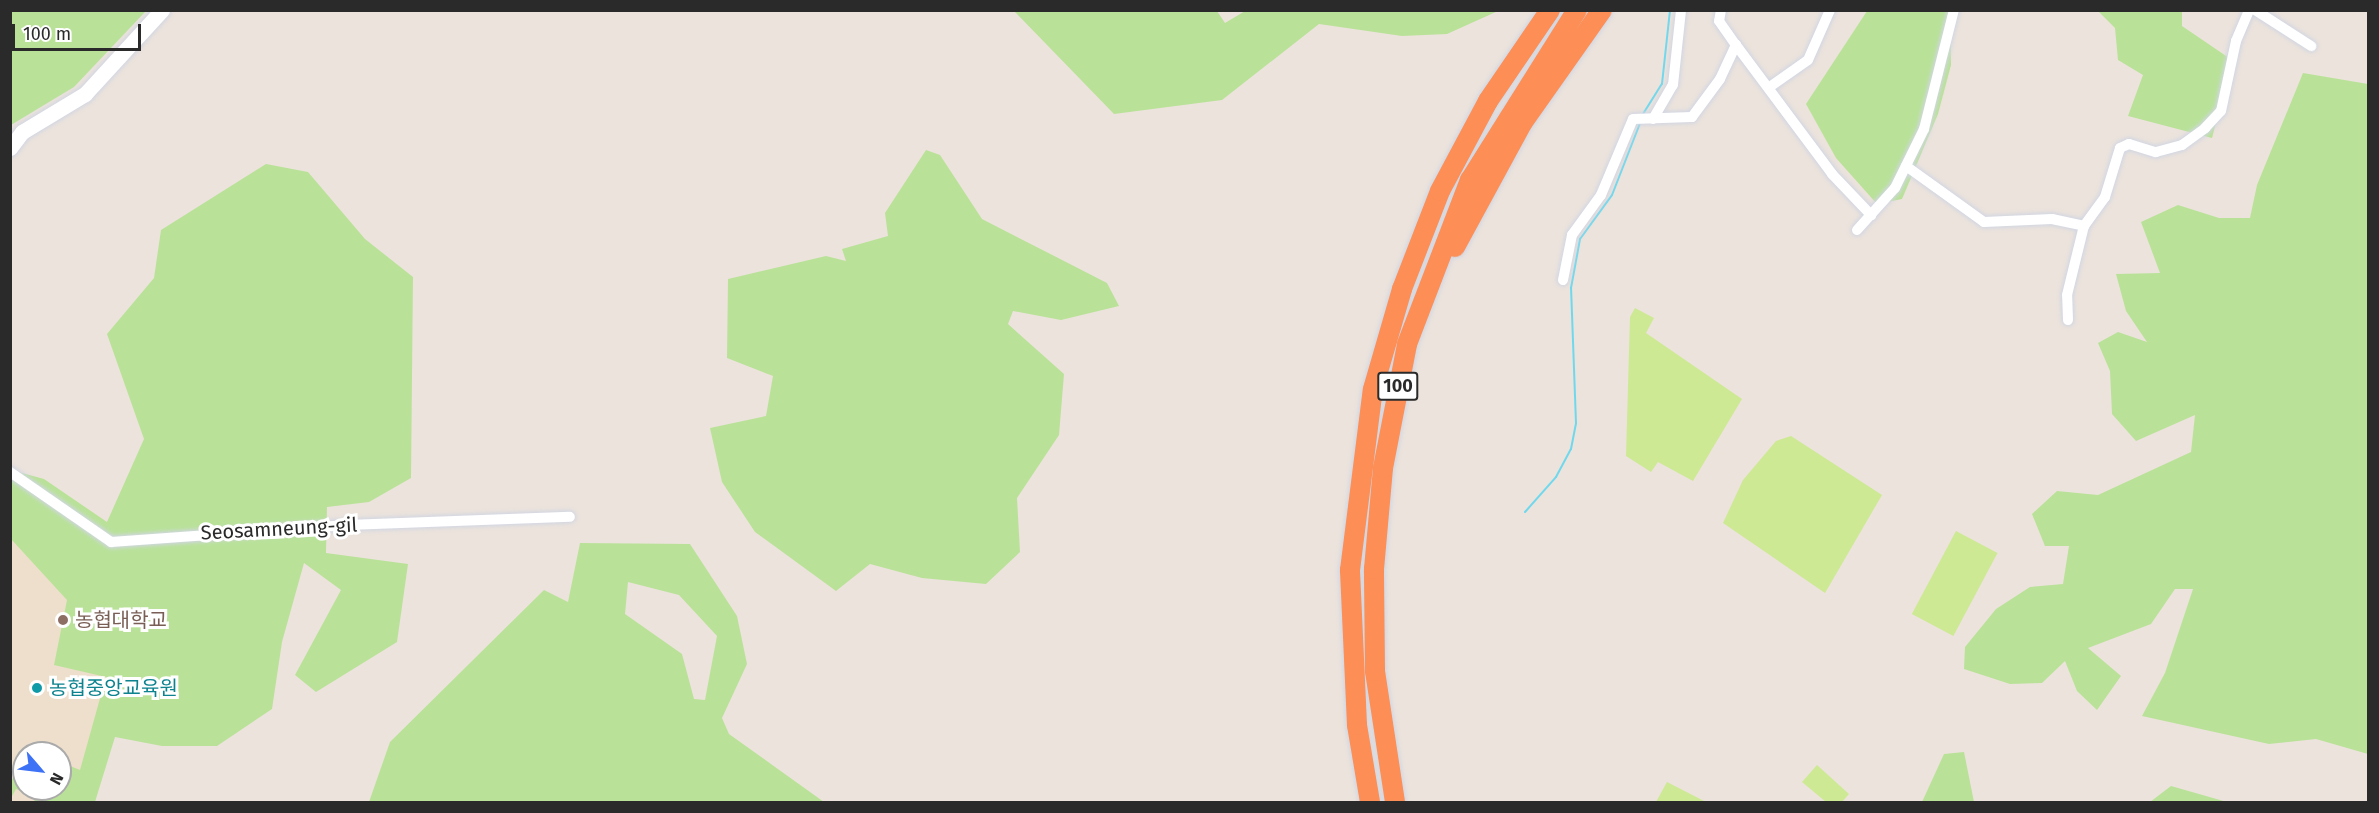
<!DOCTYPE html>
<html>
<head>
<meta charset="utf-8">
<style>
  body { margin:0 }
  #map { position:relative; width:2379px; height:813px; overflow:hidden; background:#ece3dc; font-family:"Fira Sans","Noto Sans KR",sans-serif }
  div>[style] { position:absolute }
  .education>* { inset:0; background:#eddfcb }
  .green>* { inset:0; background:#b9e298 }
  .pitch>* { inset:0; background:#cde994; transform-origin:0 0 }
  .stream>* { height:2px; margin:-1px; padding:0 1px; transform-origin:1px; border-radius:1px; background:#70d8ed }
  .roads { filter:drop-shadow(0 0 2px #d1d6e2) drop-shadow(0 0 2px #d1d6e2) }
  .street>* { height:10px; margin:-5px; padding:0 5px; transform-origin:5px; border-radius:5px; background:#fff }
  .secondary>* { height:15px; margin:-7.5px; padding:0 7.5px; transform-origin:7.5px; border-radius:7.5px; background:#fff }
  .highway>* { height:20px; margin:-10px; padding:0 10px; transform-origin:10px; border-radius:10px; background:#fc8e56 }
  .dots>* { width:16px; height:16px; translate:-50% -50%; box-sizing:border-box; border:3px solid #fff; border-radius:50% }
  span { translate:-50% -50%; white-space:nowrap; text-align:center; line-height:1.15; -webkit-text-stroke:6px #fff; paint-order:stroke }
  .shield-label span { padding:2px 4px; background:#fff; border:2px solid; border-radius:4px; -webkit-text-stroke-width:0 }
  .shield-label { font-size:18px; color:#2a2a2a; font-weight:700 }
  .street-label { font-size:20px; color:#2a2a2a }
  .education-label { font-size:20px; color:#785e54 }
  .left { translate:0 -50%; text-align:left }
  .culture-label { font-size:20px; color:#0d838f }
  .frame { position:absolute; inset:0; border:12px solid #2a2a2a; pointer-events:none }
  .north { position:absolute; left:12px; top:741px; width:60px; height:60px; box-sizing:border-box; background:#fff; border:2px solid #aaa; border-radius:50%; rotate:118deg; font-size:16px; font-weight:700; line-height:24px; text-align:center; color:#2a2a2a }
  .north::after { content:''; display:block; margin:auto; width:21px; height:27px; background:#3d72f7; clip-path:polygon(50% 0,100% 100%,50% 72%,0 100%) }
  .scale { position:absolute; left:12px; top:24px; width:129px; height:27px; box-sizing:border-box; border:3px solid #2a2a2a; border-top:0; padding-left:8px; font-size:18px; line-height:21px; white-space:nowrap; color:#2a2a2a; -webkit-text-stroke:4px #fff; paint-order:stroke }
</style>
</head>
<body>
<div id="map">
  <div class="education">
    <div style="clip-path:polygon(evenodd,11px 490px,137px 681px,77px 802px,11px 802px,11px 490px,24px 753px,60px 753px,60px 789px,24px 789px,24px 753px)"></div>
  </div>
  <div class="green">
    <div style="clip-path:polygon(10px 11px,11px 10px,146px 11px,74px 87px,11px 125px)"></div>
    <div style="clip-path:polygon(1245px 11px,1245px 10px,1498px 11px,1447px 34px,1402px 36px,1319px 24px,1222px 100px,1114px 114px,1014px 11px,1217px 11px,1225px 23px)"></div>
    <div style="clip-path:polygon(1867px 11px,1950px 11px,1951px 65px,1938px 114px,1902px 199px,1877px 204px,1836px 158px,1806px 104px)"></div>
    <div style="clip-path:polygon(2098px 11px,2182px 11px,2182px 26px,2232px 60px,2212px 138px,2128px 116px,2143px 75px,2118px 60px,2115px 28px)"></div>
    <div style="clip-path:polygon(2303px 73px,2368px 84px,2368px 754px,2316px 739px,2269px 744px,2142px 716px,2165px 673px,2193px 589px,2175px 589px,2151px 624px,2088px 648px,2121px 676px,2097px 710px,2077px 691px,2065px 661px,2042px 683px,2010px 684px,1964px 669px,1965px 647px,1996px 609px,2030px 587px,2063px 584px,2069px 546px,2045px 546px,2032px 514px,2057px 491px,2098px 495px,2191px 452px,2195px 415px,2136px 441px,2112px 414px,2110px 371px,2098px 343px,2118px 332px,2147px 342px,2126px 311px,2116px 274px,2160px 273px,2141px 222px,2178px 205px,2219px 218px,2250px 218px,2257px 185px)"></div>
    <div style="clip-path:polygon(926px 150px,940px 155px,982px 219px,1107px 283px,1119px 306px,1061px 320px,1013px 311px,1008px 324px,1064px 374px,1059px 435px,1017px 498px,1020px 552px,986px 584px,922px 578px,870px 564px,836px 591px,755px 532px,722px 482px,710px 428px,766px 416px,773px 376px,727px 358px,728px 279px,826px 256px,846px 261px,842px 249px,888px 236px,885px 213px)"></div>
    <div style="clip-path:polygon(266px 164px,308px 172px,365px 239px,413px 277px,411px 478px,369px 502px,327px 507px,326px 553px,408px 564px,397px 642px,316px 692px,295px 675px,341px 590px,304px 563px,282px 642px,272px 709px,217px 746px,162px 746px,115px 737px,95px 802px,34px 802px,35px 796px,16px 789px,11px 798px,11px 782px,25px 747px,36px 753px,24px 753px,24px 789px,60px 789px,60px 762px,80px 770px,106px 677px,54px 665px,67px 600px,11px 539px,11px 470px,44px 479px,107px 522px,144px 439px,107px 334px,154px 278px,161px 230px)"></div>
    <div style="clip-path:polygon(evenodd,580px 543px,690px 544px,737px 616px,747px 664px,722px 718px,729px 734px,824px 802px,369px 802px,390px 742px,544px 590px,568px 602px,580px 543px,628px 582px,679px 595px,717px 636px,705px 700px,694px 699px,682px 654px,625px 614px,628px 582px)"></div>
    <div style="clip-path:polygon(1964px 752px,1974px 802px,1922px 802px,1944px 754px)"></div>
    <div style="clip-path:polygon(2171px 786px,2227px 802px,2150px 802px)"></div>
  </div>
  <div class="pitch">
    <div style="clip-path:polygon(1635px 308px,1654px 318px,1646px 333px,1742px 399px,1693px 481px,1658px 462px,1651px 472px,1626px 456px,1630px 317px)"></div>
    <div style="clip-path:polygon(1791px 436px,1882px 495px,1825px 593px,1723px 523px,1743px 480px,1776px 441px)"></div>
    <div style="left:1956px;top:531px;width:47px;height:94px;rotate:28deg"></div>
    <div style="clip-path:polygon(1817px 765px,1849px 794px,1842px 802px,1826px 802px,1802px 782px)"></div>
    <div style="clip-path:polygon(1667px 782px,1706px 802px,1656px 802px)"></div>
  </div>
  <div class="stream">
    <div style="left:1643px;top:114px;width:36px;rotate:-58deg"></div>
    <div style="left:1662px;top:84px;width:74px;rotate:-83.8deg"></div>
    <div style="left:1525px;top:512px;width:47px;rotate:-48.5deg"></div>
    <div style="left:1556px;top:477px;width:32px;rotate:-62deg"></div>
    <div style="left:1571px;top:449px;width:26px;rotate:-79deg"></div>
    <div style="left:1576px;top:423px;width:135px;rotate:-92.1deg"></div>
    <div style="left:1571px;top:288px;width:50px;rotate:-79.6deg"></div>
    <div style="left:1580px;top:239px;width:54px;rotate:-54deg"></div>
    <div style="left:1612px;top:195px;width:77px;rotate:-68.7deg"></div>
  </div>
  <div class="roads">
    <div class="street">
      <div style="left:1721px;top:10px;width:11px;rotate:100deg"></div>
      <div style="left:1719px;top:21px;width:29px;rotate:55deg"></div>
      <div style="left:1736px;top:45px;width:161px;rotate:53.3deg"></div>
      <div style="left:1832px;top:174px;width:57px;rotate:46.4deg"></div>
      <div style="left:2255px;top:10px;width:67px;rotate:32.7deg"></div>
      <div style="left:1771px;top:86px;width:45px;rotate:-35.1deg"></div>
      <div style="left:1808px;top:60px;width:55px;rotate:-66.3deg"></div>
      <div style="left:1653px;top:119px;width:39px;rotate:-60deg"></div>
      <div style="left:1673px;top:85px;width:75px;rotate:-83.9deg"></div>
      <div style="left:1906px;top:166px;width:96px;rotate:35.7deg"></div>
      <div style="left:1984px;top:222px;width:68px;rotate:-2.5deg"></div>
      <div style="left:2052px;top:219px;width:33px;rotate:12deg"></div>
      <div style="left:1857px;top:230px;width:57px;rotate:-47.9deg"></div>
      <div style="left:1895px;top:188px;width:66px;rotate:-63.8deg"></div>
      <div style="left:1924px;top:129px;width:123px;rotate:-75.9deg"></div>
      <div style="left:1563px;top:280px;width:46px;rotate:-78.7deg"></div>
      <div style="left:1572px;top:235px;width:49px;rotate:-54.1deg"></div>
      <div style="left:1601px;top:195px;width:82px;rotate:-67.2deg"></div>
      <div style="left:1633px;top:119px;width:59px;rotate:-1.9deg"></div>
      <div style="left:1692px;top:117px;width:47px;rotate:-53.6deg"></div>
      <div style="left:1720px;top:79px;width:38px;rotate:-65deg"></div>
      <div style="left:2068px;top:320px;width:25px;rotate:-92deg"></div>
      <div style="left:2067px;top:295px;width:71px;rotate:-76.2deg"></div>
      <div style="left:2084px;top:226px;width:36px;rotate:-54deg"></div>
      <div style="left:2105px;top:197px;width:51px;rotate:-73deg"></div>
      <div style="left:2120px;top:148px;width:10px;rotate:-24deg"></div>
      <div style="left:2129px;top:144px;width:28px;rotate:17deg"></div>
      <div style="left:2156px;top:152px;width:27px;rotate:-15deg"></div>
      <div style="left:2182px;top:145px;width:29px;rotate:-36deg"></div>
      <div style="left:2205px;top:128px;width:23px;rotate:-47deg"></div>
      <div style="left:2221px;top:111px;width:72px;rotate:-77.9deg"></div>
      <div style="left:2236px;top:41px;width:34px;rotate:-67deg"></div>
      <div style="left:10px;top:472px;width:123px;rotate:34.7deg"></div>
      <div style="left:111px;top:542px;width:237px;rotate:-4.1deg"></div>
      <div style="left:347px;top:525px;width:223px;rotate:-2.1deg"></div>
    </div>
    <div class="secondary">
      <div style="left:10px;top:148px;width:20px;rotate:-53deg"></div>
      <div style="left:22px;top:132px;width:74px;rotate:-31.1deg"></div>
      <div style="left:85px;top:94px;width:114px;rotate:-47.5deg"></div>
    </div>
    <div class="highway">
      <div style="left:1455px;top:247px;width:142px;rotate:-61.5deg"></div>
      <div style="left:1523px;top:122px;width:137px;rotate:-54.8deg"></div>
      <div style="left:1370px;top:802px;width:78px;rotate:-99.6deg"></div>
      <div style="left:1357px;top:725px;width:155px;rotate:-92.6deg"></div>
      <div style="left:1350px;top:570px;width:182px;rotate:-82.8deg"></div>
      <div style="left:1373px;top:389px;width:104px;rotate:-73.8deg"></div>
      <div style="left:1402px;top:289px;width:105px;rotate:-68.8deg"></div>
      <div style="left:1440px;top:191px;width:102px;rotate:-61.9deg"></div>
      <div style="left:1488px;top:101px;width:110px;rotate:-55.7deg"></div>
      <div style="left:1395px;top:802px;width:133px;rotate:-98.7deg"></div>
      <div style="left:1375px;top:671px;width:102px;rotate:-90.6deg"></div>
      <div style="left:1374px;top:569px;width:101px;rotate:-84.9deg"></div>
      <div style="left:1383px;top:468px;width:126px;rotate:-79deg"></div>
      <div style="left:1407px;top:344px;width:176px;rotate:-69deg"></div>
      <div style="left:1470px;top:180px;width:201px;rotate:-57.8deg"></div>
    </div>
  </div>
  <div class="dots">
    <div style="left:63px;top:620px;background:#8d6e63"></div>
    <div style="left:37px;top:688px;background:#0f9aa8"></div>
  </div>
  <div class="shield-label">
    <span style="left:1398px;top:386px">100</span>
  </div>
  <div class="street-label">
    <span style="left:279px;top:529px;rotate:-3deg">Seosamneung-gil</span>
  </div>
  <div class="education-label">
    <span class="left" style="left:75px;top:620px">농협대학교</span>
  </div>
  <div class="culture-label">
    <span class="left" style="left:49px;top:688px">농협중앙교육원</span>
  </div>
  <div class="frame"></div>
  <div class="north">N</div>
  <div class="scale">100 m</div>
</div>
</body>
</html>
